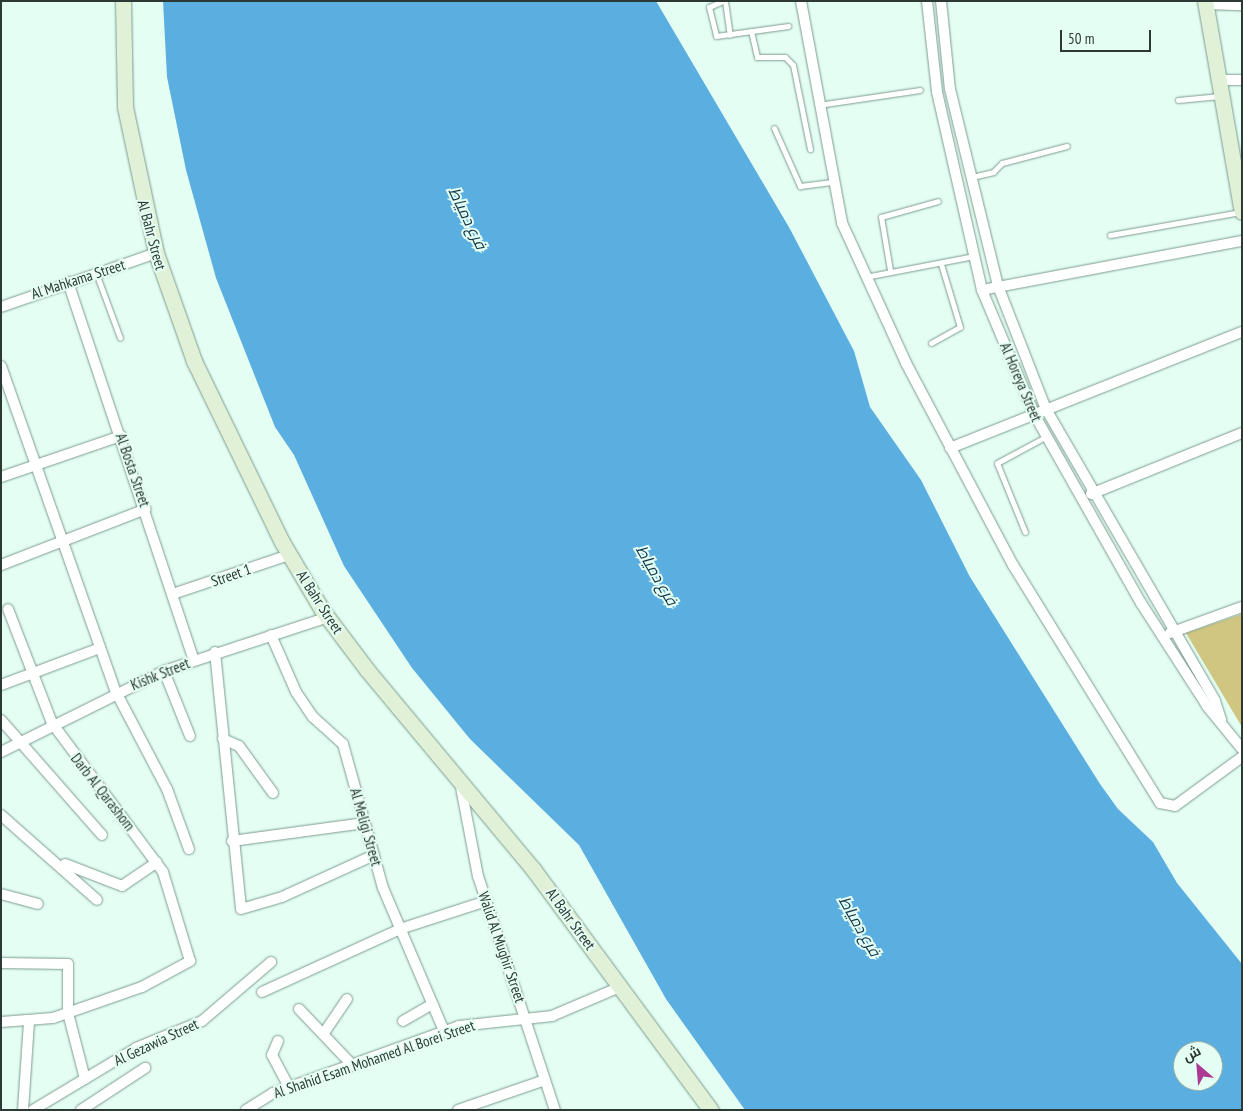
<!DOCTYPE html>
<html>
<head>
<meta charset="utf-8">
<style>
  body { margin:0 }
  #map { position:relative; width:1243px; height:1111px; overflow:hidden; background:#e4fef3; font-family:"PT Sans Narrow",Cairo,sans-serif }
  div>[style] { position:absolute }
  .green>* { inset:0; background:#d0c681 }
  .water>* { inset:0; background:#5aafe0 }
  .roads { filter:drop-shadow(0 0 1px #7d9b8f) drop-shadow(0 0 1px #7d9b8f) }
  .lane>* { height:5px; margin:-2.5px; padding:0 2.5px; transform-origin:2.5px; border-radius:2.5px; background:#fff }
  .street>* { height:10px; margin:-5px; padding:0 5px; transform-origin:5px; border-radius:5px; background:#fff }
  .secondary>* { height:15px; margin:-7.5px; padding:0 7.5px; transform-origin:7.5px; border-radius:7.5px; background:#e1f1d7 }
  span { translate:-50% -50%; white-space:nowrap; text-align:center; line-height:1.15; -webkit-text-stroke:4px #e4fef3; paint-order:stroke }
  .street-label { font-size:15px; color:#2d3934 }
  .water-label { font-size:16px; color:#0f3549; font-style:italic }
  .frame { position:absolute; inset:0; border:2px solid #2d3934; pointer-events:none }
  .north { position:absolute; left:1173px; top:1041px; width:50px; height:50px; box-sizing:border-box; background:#e4fef3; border:1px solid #9bafa7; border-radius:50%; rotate:333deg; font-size:14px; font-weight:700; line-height:20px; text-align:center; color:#2d3934 }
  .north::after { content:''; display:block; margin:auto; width:18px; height:22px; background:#ac3993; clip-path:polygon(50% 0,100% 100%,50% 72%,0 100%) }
  .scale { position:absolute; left:1060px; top:30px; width:91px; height:22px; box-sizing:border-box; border:2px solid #2d3934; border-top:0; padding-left:6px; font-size:15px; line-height:18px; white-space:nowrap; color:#2d3934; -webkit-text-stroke:4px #e4fef3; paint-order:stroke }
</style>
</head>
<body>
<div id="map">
  <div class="green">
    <div style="clip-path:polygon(1242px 614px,1242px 727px,1186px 633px)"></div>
  </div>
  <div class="water">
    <div style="clip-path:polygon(evenodd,163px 1px,656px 1px,790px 229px,854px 351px,870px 407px,921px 480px,970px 577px,1100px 784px,1118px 809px,1153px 842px,1177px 883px,1242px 964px,1242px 1110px,745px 1110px,666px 999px,579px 845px,470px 739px,412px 668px,344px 566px,294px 455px,275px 427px,216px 278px,186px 170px,167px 77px,163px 1px,1183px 1051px,1213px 1051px,1213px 1081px,1183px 1081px,1183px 1051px)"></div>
  </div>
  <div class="roads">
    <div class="lane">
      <div style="left:723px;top:1px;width:15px;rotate:157deg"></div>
      <div style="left:709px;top:7px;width:30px;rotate:76deg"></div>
      <div style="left:716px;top:36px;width:73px;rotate:-7.9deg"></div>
      <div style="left:725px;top:1px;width:34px;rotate:82deg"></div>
      <div style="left:751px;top:31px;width:27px;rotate:77deg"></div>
      <div style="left:757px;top:57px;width:28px"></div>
      <div style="left:785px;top:57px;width:11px;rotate:45deg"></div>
      <div style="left:793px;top:65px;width:86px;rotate:78.6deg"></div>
      <div style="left:1178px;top:100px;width:42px;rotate:-5.4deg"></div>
      <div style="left:818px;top:105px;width:103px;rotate:-8.4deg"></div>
      <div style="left:774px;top:128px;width:64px;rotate:65.9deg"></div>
      <div style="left:800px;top:186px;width:32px;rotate:-7deg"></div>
      <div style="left:972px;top:177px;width:22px;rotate:-13deg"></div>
      <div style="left:993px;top:172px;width:13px;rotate:-45deg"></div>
      <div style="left:1002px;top:163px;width:67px;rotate:-14.7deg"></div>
      <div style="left:1110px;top:235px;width:133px;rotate:-10deg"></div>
      <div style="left:890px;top:270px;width:54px;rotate:-99.6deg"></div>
      <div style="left:881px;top:217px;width:59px;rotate:-15.7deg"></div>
      <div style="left:96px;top:273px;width:69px;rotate:69.7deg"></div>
      <div style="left:865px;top:277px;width:111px;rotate:-10.9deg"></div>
      <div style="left:931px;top:343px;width:33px;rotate:-29deg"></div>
      <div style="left:960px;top:327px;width:66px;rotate:-106.8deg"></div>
      <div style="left:1025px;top:532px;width:74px;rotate:-112.1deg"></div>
      <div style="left:997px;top:463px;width:55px;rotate:-28.4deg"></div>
    </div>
    <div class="street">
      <div style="left:801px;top:1px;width:226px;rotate:79.5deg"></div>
      <div style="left:842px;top:223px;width:154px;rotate:65.4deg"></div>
      <div style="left:906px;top:363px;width:229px;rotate:62.1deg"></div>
      <div style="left:1013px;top:565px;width:280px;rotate:58.3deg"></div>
      <div style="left:1160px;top:803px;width:15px;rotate:11deg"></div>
      <div style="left:1175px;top:806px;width:83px;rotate:-36.2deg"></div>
      <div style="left:927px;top:1px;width:92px;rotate:83.7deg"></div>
      <div style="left:937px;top:92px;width:203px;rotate:77.2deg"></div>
      <div style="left:982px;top:290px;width:134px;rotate:67.2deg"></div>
      <div style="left:1034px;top:414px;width:217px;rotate:60.5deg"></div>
      <div style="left:1141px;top:603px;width:122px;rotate:57.3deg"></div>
      <div style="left:1207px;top:706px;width:55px;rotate:50.9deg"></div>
      <div style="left:941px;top:1px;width:88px;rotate:84.2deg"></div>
      <div style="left:950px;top:89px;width:203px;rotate:76.3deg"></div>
      <div style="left:998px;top:286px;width:132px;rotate:68.7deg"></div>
      <div style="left:1046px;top:409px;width:337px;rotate:59.9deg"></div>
      <div style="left:1215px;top:701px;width:20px;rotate:72deg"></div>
      <div style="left:1205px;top:4px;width:37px;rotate:2deg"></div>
      <div style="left:1218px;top:80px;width:24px"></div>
      <div style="left:68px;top:282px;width:398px;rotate:71.6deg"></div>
      <div style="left:982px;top:290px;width:265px;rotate:-10.7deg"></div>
      <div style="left:1px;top:307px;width:164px;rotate:-19.2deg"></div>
      <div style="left:1px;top:366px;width:346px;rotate:70.6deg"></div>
      <div style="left:116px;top:692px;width:110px;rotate:62.3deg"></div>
      <div style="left:167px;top:789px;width:64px;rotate:69.9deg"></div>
      <div style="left:950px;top:448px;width:314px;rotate:-21.7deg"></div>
      <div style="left:1px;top:477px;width:127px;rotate:-18.9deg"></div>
      <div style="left:1091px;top:494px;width:163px;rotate:-22deg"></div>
      <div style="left:1px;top:565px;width:155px;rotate:-21.1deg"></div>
      <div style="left:173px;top:594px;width:122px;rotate:-18.6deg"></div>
      <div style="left:1170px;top:633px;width:77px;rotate:-19.9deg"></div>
      <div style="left:271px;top:635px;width:62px;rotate:66.3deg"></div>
      <div style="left:296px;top:692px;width:30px;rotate:56deg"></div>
      <div style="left:313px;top:717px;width:40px;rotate:42deg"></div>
      <div style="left:343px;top:744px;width:149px;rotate:74.5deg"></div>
      <div style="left:383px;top:888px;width:155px;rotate:66.9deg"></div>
      <div style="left:215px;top:652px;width:258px;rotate:84.2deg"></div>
      <div style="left:241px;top:909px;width:43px;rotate:-16.3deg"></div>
      <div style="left:282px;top:897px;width:101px;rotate:-24.5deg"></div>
      <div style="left:164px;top:671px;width:70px;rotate:68.2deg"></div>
      <div style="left:1px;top:685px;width:106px;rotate:-20.5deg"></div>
      <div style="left:1px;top:720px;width:153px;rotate:48.7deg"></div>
      <div style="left:223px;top:739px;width:17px;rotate:24deg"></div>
      <div style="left:239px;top:746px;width:58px;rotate:54.1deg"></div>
      <div style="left:1px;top:752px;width:182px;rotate:-26.4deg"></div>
      <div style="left:164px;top:671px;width:173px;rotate:-18.2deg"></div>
      <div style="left:460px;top:782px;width:96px;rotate:79.2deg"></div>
      <div style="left:478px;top:876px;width:246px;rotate:71.8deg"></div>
      <div style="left:1px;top:815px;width:128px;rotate:41.5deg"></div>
      <div style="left:232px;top:841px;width:134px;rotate:-7.7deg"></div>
      <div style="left:65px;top:864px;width:61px;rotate:21.1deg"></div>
      <div style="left:122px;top:886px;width:42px;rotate:-34.4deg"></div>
      <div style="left:1px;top:894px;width:38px;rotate:15deg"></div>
      <div style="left:1px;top:963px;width:67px;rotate:0.9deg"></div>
      <div style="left:68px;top:964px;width:49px;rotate:90deg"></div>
      <div style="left:68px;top:1013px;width:68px;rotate:75.6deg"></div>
      <div style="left:262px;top:992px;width:152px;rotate:-24.5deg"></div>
      <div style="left:400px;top:929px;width:90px;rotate:-18deg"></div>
      <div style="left:299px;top:1009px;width:79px;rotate:46.5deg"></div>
      <div style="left:403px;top:1021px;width:34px;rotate:-30deg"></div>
      <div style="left:1px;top:1022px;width:52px;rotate:-4.4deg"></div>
      <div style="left:53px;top:1018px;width:94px;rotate:-19.2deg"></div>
      <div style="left:142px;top:987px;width:55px;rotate:-28.4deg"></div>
      <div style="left:190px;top:961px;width:93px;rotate:-106.9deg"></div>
      <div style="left:163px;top:872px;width:186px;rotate:-126.7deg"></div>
      <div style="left:52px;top:723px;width:122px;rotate:-111.1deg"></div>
      <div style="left:324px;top:1033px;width:41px;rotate:-55.9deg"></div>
      <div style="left:278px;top:1041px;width:15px;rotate:113deg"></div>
      <div style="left:272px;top:1055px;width:36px;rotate:62deg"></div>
      <div style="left:23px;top:1110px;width:88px;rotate:-86.1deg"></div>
      <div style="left:33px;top:1110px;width:120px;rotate:-31deg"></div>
      <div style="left:136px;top:1048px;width:71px;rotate:-22.2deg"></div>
      <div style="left:202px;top:1021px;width:91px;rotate:-40.5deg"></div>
      <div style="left:81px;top:1110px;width:77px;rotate:-33.3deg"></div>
      <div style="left:246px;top:1110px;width:32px;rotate:-32deg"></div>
      <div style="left:273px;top:1093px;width:198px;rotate:-19.8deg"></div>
      <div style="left:459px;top:1026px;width:94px;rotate:-6.1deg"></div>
      <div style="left:552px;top:1016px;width:74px;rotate:-23.1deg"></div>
      <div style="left:458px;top:1110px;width:92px;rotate:-19deg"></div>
    </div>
    <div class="secondary">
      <div style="left:123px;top:1px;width:106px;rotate:88.9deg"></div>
      <div style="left:125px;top:107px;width:149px;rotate:78deg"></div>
      <div style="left:156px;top:253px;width:114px;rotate:70.6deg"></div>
      <div style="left:194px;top:361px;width:201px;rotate:64.1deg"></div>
      <div style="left:282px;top:542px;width:79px;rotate:59.5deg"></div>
      <div style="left:322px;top:610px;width:76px;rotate:53deg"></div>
      <div style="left:368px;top:671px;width:258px;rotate:50.2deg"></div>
      <div style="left:533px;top:869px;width:300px;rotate:53.6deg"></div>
      <div style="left:1205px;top:1px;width:214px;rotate:80.1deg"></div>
    </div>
  </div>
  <div class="street-label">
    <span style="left:152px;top:235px;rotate:75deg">Al Bahr Street</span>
    <span style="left:78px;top:279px;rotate:-18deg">Al Mahkama Street</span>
    <span style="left:1021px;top:382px;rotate:67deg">Al Horeya Street</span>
    <span style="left:133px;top:470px;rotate:71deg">Al Bosta Street</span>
    <span style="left:231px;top:575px;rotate:-19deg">Street 1</span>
    <span style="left:320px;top:602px;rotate:57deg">Al Bahr Street</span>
    <span style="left:160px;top:674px;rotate:-22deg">Kishk Street</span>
    <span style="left:103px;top:792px;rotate:52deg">Darb Al Qarashom</span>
    <span style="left:366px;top:827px;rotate:74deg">Al Meligi Street</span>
    <span style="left:571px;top:919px;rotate:54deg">Al Bahr Street</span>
    <span style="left:502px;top:947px;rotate:71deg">Walid Al Mughir Street</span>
    <span style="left:156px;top:1042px;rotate:-25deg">Al Gezawia Street</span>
    <span style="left:374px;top:1059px;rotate:-19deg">Al Shahid Esam Mohamed Al Borei Street</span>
  </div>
  <div class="water-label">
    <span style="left:468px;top:218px;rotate:64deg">فرع دمياط</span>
    <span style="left:657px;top:575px;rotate:60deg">فرع دمياط</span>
    <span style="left:860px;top:926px;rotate:60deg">فرع دمياط</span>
  </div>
  <div class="frame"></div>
  <div class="north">ش</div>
  <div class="scale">50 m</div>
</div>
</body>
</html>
